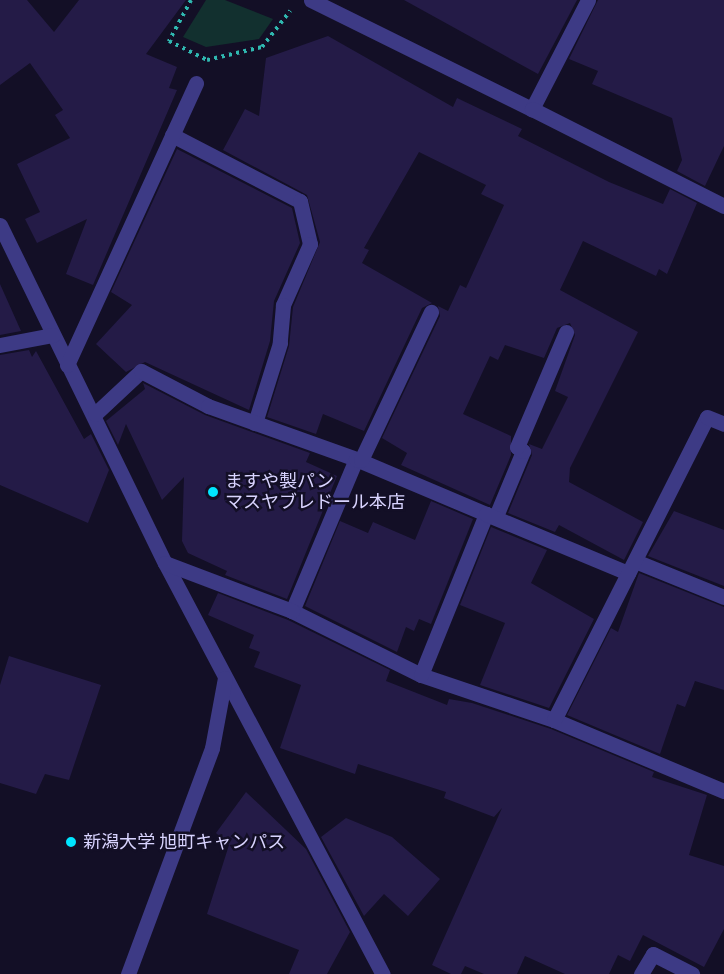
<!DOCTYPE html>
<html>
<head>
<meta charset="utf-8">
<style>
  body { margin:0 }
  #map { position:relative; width:724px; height:974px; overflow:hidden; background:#130f26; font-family:"Roboto Condensed","Noto Sans JP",sans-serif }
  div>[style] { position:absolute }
  .green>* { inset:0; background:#12302f }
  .building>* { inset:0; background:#241b47 }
  .path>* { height:4px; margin-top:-2px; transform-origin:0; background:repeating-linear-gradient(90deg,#2fb8b0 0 3px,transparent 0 7.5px) }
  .minor>* { height:15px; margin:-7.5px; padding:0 7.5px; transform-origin:7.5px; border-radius:7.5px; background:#3d3a85 }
  .dots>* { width:16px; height:16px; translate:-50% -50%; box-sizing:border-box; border:3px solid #130f26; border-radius:50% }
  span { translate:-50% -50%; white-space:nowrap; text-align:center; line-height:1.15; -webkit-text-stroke:5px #130f26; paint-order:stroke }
  .poi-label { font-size:18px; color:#d9d4ff }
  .left { translate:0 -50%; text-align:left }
</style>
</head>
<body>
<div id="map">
  <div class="green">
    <div style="clip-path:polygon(206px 0,225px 0,273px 19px,259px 39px,206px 47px,183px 37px)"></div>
  </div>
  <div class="building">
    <div style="clip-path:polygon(0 0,27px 0,54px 32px,79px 0,186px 0,146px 54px,177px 67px,169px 88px,177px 90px,93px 285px,66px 274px,87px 219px,37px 243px,25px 219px,40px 212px,17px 164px,70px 138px,55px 115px,63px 110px,30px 63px,0 85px)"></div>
    <div style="clip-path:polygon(404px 0,577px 0,538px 74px)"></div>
    <div style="clip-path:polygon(598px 0,724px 0,724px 146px,705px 186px,677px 171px,682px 160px,672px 118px,592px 84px,598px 71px,569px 59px)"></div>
    <div style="clip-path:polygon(328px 36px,453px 107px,457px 98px,522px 129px,518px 136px,609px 182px,663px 204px,670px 189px,697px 203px,667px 274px,659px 269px,656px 276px,583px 241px,560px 290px,638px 332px,570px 468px,569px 482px,643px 522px,624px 560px,559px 525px,555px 532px,508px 513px,532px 455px,529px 444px,542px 449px,568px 397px,555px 391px,575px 335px,570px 323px,557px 328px,544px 358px,505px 345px,498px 360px,490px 356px,463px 414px,511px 436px,511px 455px,490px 505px,401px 465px,407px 453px,382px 438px,440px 316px,438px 306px,448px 311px,460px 285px,466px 288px,504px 205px,481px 194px,486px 185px,419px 152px,364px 248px,369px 250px,362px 263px,432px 303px,422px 308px,364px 431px,323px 414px,316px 434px,267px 417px,289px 346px,293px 307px,320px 242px,307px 195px,223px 150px,245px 109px,259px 116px,266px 58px)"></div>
    <div style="clip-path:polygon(177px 149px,292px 208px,300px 243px,274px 301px,270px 341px,249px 410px,145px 362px,126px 372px,96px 344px,132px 305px,111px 292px)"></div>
    <div style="clip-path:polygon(0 284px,21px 331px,0 335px)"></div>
    <div style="clip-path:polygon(29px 350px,32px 357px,36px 351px,84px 439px,91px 434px,109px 470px,88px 523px,0 485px,0 355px)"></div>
    <div style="clip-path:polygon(143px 383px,205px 415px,310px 453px,306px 462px,337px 476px,287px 599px,225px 575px,227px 571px,188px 553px,182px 541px,184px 477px,162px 500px,126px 424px,118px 445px,106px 421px,145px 389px)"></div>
    <div style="clip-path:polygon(431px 501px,473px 519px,431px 624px,419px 619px,414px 631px,406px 627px,397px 652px,305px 606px,340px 521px,368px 533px,373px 522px,415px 540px)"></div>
    <div style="clip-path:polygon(674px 511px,724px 530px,724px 586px,648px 556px)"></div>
    <div style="clip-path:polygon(491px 527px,547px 550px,531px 583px,594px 619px,549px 708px,480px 685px,505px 623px,460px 605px)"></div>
    <div style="clip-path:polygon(639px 573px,724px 607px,724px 690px,695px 681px,685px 707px,677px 704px,660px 754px,567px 715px,611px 628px,618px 632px)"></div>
    <div style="clip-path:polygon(218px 593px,288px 620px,390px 670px,386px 681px,447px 705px,449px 699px,472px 703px,551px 729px,654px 772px,652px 777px,707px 795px,689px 855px,724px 866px,724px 929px,704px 967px,643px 935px,630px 961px,618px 955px,609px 974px,565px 974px,525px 956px,517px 974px,484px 974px,465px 966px,461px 974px,451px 974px,432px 965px,502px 808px,494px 817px,444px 798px,446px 792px,358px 764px,355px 774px,280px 748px,301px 685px,254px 667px,260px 652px,249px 648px,254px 635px,208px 615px)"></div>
    <div style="clip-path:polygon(9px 656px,101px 685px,69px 780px,45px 774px,36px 794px,0 783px,0 685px)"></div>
    <div style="clip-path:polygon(246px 792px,306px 849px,350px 932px,327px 974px,289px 974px,299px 950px,207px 914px,229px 845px,216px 833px)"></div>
    <div style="clip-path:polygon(346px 818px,392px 837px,440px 879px,408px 916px,384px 894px,364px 916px,321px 837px)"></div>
  </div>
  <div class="path">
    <div style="left:191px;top:0;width:47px;rotate:118.2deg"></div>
    <div style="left:169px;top:41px;width:42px;rotate:26.6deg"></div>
    <div style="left:207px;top:60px;width:57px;rotate:-13.3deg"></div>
    <div style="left:262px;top:47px;width:46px;rotate:-52.1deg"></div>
  </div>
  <div class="minor">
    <div style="left:311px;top:0;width:246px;rotate:26.3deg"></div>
    <div style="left:588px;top:0;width:123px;rotate:117.2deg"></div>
    <div style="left:532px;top:109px;width:215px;rotate:26.8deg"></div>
    <div style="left:172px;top:135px;width:144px;rotate:27.3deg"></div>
    <div style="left:300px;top:201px;width:44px;rotate:76.9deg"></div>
    <div style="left:310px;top:244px;width:67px;rotate:113.9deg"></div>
    <div style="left:283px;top:305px;width:38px;rotate:95deg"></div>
    <div style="left:280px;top:343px;width:84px;rotate:107.4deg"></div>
    <div style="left:0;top:225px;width:376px;rotate:64deg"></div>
    <div style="left:165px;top:563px;width:465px;rotate:62.1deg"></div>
    <div style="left:0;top:345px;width:54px;rotate:-10.7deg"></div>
    <div style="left:67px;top:365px;width:310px;rotate:-65.4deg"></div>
    <div style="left:95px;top:414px;width:63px;rotate:-43.1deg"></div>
    <div style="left:141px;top:371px;width:76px;rotate:27.6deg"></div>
    <div style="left:208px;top:406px;width:157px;rotate:19.7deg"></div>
    <div style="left:356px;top:459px;width:165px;rotate:112.8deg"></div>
    <div style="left:292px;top:611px;width:144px;rotate:26.4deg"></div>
    <div style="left:421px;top:675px;width:140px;rotate:18.7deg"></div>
    <div style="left:554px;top:720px;width:184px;rotate:22.7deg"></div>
    <div style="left:356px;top:459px;width:141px;rotate:22.9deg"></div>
    <div style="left:361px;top:460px;width:164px;rotate:-64.7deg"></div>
    <div style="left:496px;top:516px;width:70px;rotate:-67.4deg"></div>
    <div style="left:523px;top:451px;width:7px;rotate:-146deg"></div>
    <div style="left:517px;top:447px;width:125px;rotate:-66.9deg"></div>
    <div style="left:635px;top:561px;width:96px;rotate:22deg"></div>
    <div style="left:165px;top:563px;width:136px;rotate:20.7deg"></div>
    <div style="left:421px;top:675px;width:174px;rotate:-68deg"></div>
    <div style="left:486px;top:514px;width:154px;rotate:22.6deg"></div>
    <div style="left:554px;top:720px;width:339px;rotate:-63.2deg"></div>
    <div style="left:707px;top:417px;width:18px;rotate:22deg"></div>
    <div style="left:128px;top:974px;width:241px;rotate:-69.6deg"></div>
    <div style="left:212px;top:748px;width:71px;rotate:-79.5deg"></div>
    <div style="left:641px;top:974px;width:23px;rotate:-59deg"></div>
    <div style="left:653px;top:954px;width:44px;rotate:27.1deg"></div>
  </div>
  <div class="dots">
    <div style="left:213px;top:492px;background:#00e5ff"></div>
    <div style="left:71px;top:842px;background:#00e5ff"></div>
  </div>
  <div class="poi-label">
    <span class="left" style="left:225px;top:492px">ますや製パン<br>マスヤブレドール本店</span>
    <span class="left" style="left:83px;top:842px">新潟大学 旭町キャンパス</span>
  </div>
</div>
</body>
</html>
